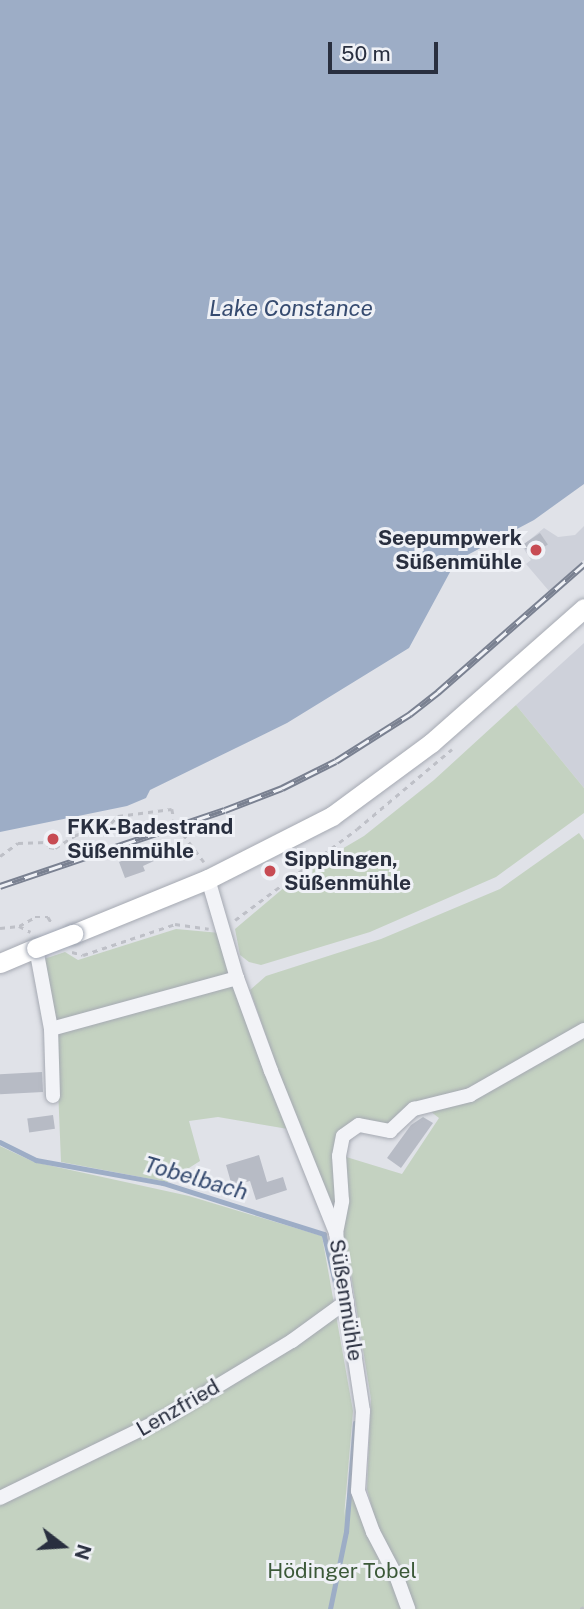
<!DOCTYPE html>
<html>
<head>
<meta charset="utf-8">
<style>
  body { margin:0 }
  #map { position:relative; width:584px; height:1609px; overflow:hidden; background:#e0e2e8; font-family:"Public Sans",sans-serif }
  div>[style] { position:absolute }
  .built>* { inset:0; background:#ced1da }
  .green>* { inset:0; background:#c4d2c1 }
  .water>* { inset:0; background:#9dadc6 }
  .stream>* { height:4.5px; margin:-2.25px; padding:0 2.25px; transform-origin:2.25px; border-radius:2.25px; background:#9dadc6 }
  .building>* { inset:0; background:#b7bbc5; transform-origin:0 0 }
  .path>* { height:2.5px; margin-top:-1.25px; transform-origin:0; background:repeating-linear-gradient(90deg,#bec0c7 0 5px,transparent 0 10px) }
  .roads { filter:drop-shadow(0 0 2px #a5a9b2) drop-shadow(0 0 2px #a5a9b2) }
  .minor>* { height:14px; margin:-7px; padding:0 7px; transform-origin:7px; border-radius:7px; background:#f2f3f7 }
  .major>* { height:19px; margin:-9.5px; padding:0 9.5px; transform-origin:9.5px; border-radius:9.5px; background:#fff }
  .rail>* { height:7px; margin-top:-3.5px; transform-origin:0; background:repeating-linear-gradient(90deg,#eff1f6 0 13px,#7a8191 0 26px); box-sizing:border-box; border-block:2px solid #7a8191 }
  .bridges { filter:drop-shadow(0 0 2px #a0a6b3) drop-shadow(0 0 2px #a0a6b3) }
  .major-bridge>* { height:19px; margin:-9.5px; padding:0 9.5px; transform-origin:9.5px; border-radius:9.5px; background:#fff }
  .dots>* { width:19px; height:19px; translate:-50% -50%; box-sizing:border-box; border:4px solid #eff1f6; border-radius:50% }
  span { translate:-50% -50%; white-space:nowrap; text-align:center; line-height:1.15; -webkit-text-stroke:6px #eff1f6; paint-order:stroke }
  .poi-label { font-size:21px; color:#292f3f; font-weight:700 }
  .right { translate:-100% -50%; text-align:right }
  .left { translate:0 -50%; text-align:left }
  .street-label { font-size:21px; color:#292f3f }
  .park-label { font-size:21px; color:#3b5938 }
  .water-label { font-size:23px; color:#364b70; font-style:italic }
  .north { position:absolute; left:28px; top:1511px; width:70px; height:70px; -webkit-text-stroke:5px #eff1f6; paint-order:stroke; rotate:107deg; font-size:19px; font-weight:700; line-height:28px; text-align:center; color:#292f3f }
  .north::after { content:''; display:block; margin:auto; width:24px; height:32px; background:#292f3f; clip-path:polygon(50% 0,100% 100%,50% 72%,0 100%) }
  .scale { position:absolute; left:328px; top:42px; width:110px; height:32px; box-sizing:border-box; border:4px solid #292f3f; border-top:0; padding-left:9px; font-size:21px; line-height:24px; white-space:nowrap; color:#292f3f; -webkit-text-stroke:5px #eff1f6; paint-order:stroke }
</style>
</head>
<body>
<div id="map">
  <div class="built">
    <div style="clip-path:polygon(584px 526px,584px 560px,549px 591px,526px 564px,531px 560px,522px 546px,544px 528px,558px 537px,575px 535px)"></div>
    <div style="clip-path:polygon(584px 643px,584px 788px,516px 705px)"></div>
  </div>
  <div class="green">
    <div style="clip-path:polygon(516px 705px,584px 788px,584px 813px,496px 877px,370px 932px,261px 965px,249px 962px,240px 955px,235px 929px,286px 886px,297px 888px,312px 878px,313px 866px,364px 836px,434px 780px)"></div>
    <div style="clip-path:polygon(evenodd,579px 833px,584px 840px,584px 1609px,0 1609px,0 1146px,34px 1162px,189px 1196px,322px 1236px,353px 1411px,344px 1517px,351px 1474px,354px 1475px,356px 1496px,366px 1525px,401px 1598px,413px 1603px,377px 1527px,367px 1489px,371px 1399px,349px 1262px,334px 1214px,306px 1150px,250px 990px,266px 976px,381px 939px,500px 889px,579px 833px,430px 1111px,439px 1118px,402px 1174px,343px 1156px,347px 1138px,360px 1130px,392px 1136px,414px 1113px,430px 1111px)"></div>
    <div style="clip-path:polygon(176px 929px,220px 933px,288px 1129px,218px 1117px,189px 1121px,200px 1161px,167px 1182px,61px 1162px,56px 1038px,44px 959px,65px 952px,78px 960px)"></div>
  </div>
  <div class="water">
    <div style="clip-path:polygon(0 0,584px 0,584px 484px,534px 520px,456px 561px,409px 648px,287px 723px,150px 790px,146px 798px,127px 806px,0 832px)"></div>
  </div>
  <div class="stream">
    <div style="left:0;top:1142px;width:40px;rotate:26.6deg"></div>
    <div style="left:36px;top:1160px;width:129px;rotate:10.3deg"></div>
    <div style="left:163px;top:1183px;width:169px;rotate:17.6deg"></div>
    <div style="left:324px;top:1234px;width:61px;rotate:76.7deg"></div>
    <div style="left:330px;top:1609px;width:79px;rotate:-78.3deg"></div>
    <div style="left:346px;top:1532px;width:109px;rotate:-85.3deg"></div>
  </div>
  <div class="building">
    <div style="left:540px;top:533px;width:14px;height:21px;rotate:56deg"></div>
    <div style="clip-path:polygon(150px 850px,154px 861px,143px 866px,145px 871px,125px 878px,119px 862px)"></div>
    <div style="left:42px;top:1072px;width:20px;height:43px;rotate:87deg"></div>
    <div style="left:53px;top:1115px;width:14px;height:26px;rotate:82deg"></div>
    <div style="clip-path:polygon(423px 1117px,433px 1123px,401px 1168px,387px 1158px,411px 1125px)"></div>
    <div style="clip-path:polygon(259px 1155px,267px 1182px,283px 1177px,287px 1190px,256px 1200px,250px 1181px,232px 1186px,226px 1165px)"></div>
  </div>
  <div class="path">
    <div style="left:183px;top:834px;width:35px;rotate:53deg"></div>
    <div style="left:0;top:856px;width:22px;rotate:-36deg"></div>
    <div style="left:18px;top:843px;width:29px;rotate:-2deg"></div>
    <div style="left:47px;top:842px;width:5px;rotate:68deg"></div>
    <div style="left:49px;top:847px;width:6px;rotate:9deg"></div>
    <div style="left:55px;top:848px;width:25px;rotate:-32deg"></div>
    <div style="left:76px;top:835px;width:37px;rotate:-19deg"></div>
    <div style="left:111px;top:823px;width:10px;rotate:-45deg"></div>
    <div style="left:118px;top:816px;width:54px;rotate:-7.4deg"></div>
    <div style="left:172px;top:809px;width:10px;rotate:79deg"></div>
    <div style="left:235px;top:920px;width:152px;rotate:-36.7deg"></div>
    <div style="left:357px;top:829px;width:124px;rotate:-40.1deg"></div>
    <div style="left:19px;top:926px;width:13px;rotate:27deg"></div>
    <div style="left:0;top:928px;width:19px;rotate:-6deg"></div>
    <div style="left:19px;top:926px;width:18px;rotate:-29deg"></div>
    <div style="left:35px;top:917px;width:13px"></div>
    <div style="left:48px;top:917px;width:9px;rotate:58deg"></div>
    <div style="left:72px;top:952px;width:11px;rotate:15deg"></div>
    <div style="left:83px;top:955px;width:97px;rotate:-18.6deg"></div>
    <div style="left:175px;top:924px;width:34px;rotate:8deg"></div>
    <div style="left:580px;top:1609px;width:4px;rotate:-27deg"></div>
  </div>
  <div class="roads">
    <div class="minor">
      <div style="left:208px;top:879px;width:103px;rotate:73.7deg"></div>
      <div style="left:237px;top:978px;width:99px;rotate:69.9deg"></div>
      <div style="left:271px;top:1071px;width:175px;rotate:68.1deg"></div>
      <div style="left:336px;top:1233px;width:180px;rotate:81.4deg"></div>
      <div style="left:363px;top:1411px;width:80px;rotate:93.6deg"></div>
      <div style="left:358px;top:1491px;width:44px;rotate:69.9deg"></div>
      <div style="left:373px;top:1532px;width:52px;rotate:62.4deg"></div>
      <div style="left:397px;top:1578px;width:33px;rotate:70deg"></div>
      <div style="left:36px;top:948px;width:82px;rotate:79.5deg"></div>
      <div style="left:53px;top:1096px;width:67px;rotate:-91.7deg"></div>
      <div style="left:51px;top:1029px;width:193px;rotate:-15.3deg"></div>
      <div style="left:336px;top:1233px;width:33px;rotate:-79deg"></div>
      <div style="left:342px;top:1201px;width:45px;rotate:-93.8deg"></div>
      <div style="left:339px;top:1156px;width:20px;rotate:-79deg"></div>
      <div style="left:343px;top:1136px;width:19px;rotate:-35deg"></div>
      <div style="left:359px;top:1125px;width:32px;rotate:11deg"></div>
      <div style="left:390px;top:1131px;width:33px;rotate:-43deg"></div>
      <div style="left:414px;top:1109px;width:58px;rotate:-14deg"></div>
      <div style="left:470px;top:1095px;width:131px;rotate:-29.7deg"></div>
      <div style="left:0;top:1498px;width:187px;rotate:-26deg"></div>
      <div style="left:168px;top:1416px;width:145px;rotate:-31.2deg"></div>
      <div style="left:292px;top:1341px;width:68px;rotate:-36deg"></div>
    </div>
    <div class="major">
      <div style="left:73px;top:934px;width:146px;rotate:-22.2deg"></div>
      <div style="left:208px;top:879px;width:139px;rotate:-26.9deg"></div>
      <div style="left:332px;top:816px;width:123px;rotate:-36.4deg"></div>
      <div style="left:431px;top:743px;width:204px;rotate:-41.4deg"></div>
      <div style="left:0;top:963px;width:39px;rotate:-23deg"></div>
    </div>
  </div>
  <div class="rail">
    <div style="left:0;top:886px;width:237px;rotate:-18.7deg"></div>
    <div style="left:225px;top:810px;width:61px;rotate:-21.1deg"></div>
    <div style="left:282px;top:788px;width:60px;rotate:-26.6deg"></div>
    <div style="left:336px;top:761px;width:88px;rotate:-32.4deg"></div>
    <div style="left:410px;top:714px;width:36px;rotate:-38deg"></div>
    <div style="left:438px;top:692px;width:194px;rotate:-41.2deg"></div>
  </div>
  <div class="bridges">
    <div class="major-bridge">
      <div style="left:36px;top:948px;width:40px;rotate:-21deg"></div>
    </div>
  </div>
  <div class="dots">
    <div style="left:536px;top:550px;background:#c74b53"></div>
    <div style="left:53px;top:839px;background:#c74b53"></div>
    <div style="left:270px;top:871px;background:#c74b53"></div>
  </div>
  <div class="poi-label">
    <span class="right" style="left:522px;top:550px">Seepumpwerk<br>Süßenmühle</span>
    <span class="left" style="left:67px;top:839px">FKK-Badestrand<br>Süßenmühle</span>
    <span class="left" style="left:284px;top:871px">Sipplingen,<br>Süßenmühle</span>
  </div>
  <div class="street-label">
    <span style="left:346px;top:1300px;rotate:81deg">Süßenmühle</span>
    <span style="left:178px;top:1408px;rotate:-30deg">Lenzfried</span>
  </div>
  <div class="park-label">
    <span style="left:342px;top:1571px">Hödinger Tobel</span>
  </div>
  <div class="water-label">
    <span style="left:291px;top:308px">Lake Constance</span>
    <span style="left:196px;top:1178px;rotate:16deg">Tobelbach</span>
  </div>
  <div class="north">N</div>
  <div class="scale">50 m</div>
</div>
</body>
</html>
